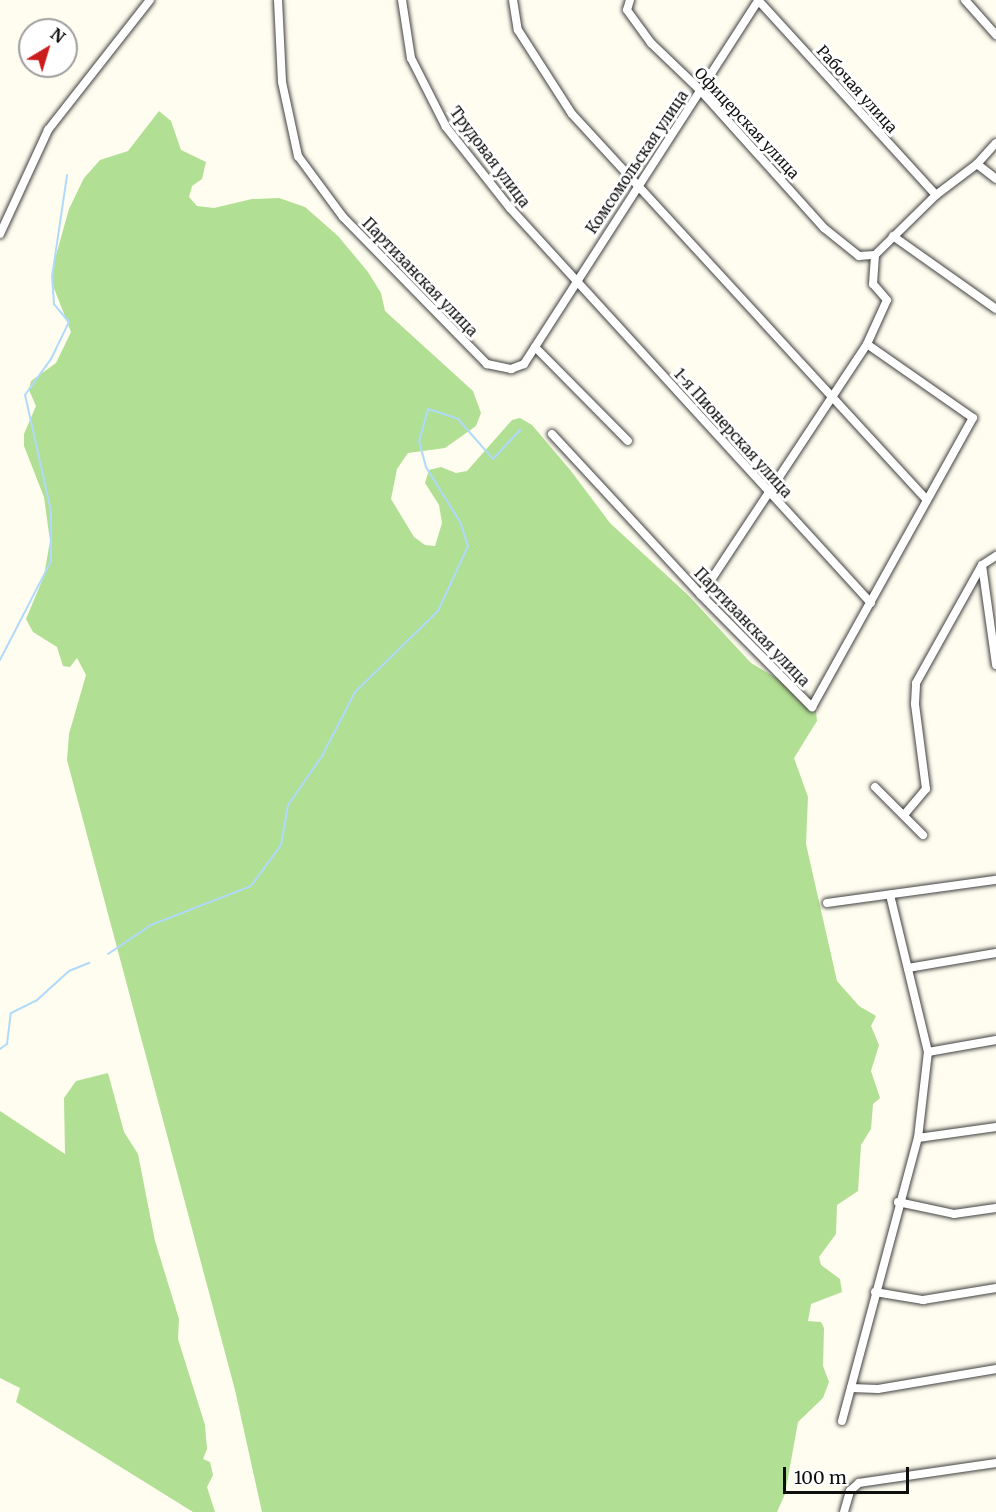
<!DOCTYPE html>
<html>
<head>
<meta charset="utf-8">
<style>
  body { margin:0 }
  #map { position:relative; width:996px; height:1512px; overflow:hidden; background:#fffdef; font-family:Merriweather,serif }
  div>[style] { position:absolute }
  .forest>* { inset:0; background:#b1df93 }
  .stream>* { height:2px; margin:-1px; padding:0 1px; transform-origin:1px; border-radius:1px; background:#afdafb }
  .roads { filter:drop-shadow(0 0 2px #414141) drop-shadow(0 0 2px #414141) }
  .street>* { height:8px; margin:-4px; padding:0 4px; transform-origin:4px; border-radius:4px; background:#fff }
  span { translate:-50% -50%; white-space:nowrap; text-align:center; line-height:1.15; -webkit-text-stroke:6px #fff; paint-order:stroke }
  .street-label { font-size:15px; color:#0e0e0e }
  .north { position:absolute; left:18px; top:18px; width:60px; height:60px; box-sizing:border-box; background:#fff; border:2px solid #9f9f9f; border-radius:50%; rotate:38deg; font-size:16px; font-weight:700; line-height:24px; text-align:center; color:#0e0e0e }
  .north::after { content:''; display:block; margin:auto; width:21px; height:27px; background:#ca1c1b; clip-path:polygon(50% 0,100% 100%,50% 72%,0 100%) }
  .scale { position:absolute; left:783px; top:1467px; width:126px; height:27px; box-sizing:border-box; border:3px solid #0e0e0e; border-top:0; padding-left:8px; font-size:18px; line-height:21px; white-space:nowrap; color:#0e0e0e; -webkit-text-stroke:4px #fff; paint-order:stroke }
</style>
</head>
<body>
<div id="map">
  <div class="forest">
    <div style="clip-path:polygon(159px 111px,171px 121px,181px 150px,206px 162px,202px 179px,192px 186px,189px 197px,197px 206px,214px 208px,252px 199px,279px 198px,305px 207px,338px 236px,368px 272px,381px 293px,385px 311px,473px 391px,481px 413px,476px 426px,445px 448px,408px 453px,397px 469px,391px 499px,414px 537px,425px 545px,435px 546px,442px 523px,439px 505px,425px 483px,429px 470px,441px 467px,456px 473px,467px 471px,512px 420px,520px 418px,532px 425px,571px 471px,610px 523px,689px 596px,751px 663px,815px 701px,817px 721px,794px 758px,808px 797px,806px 844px,837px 981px,859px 1006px,876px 1016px,871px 1026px,879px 1045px,871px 1071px,880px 1098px,873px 1104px,871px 1129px,861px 1145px,858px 1191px,837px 1205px,836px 1234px,819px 1257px,821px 1265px,840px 1279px,842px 1292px,811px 1304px,808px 1321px,821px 1322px,824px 1328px,823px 1366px,829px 1382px,823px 1398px,798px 1422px,785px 1494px,777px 1512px,262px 1512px,235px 1390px,67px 760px,69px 734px,86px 675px,77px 658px,70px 667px,63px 666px,57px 647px,33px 632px,26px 619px,44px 576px,50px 541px,44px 497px,24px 446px,24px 434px,36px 406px,29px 390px,31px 381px,56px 363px,71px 332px,52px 283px,53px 266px,69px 209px,84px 178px,100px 160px,128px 151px)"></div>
    <div style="clip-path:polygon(108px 1073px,124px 1132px,138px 1154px,155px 1241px,179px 1319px,178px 1339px,205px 1425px,207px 1449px,203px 1459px,210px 1462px,213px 1475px,207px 1487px,215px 1512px,193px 1512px,16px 1402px,20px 1388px,0 1378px,0 1111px,65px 1154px,64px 1098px,76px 1081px)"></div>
  </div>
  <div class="stream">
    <div style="left:0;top:660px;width:111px;rotate:-62.7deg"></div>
    <div style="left:51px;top:561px;width:50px;rotate:-90deg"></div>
    <div style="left:51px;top:511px;width:119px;rotate:-102.6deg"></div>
    <div style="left:25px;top:395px;width:44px;rotate:-54.2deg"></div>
    <div style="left:51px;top:359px;width:41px;rotate:-64.1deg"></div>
    <div style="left:69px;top:322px;width:23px;rotate:-130deg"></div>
    <div style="left:54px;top:304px;width:27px;rotate:-94deg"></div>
    <div style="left:52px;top:277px;width:103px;rotate:-81.6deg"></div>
    <div style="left:108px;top:954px;width:52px;rotate:-34deg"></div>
    <div style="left:151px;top:925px;width:107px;rotate:-21.3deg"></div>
    <div style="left:251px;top:886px;width:51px;rotate:-53.8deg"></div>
    <div style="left:281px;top:845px;width:41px;rotate:-80.1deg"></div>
    <div style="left:288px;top:805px;width:60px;rotate:-55.2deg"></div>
    <div style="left:322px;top:756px;width:72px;rotate:-62.7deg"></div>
    <div style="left:355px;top:692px;width:116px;rotate:-44.3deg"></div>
    <div style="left:438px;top:611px;width:72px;rotate:-65.2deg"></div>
    <div style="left:468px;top:546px;width:25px;rotate:-108deg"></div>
    <div style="left:460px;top:522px;width:65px;rotate:-121.7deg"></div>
    <div style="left:426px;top:467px;width:27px;rotate:-105deg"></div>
    <div style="left:419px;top:441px;width:33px;rotate:-74deg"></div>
    <div style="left:428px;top:409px;width:32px;rotate:18deg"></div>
    <div style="left:458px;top:419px;width:53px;rotate:48.8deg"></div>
    <div style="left:493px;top:459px;width:40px;rotate:-47deg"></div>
    <div style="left:0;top:1049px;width:9px;rotate:-36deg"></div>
    <div style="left:7px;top:1044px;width:31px;rotate:-83deg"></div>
    <div style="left:11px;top:1013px;width:28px;rotate:-26deg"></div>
    <div style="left:36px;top:1001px;width:45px;rotate:-42.3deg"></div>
    <div style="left:69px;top:971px;width:22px;rotate:-22deg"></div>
  </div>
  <div class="roads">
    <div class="street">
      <div style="left:278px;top:0;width:82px;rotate:87.2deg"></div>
      <div style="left:282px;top:82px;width:76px;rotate:77.8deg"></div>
      <div style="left:298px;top:156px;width:76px;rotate:53.6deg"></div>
      <div style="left:343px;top:217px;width:206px;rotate:45.6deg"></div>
      <div style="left:487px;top:364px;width:25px;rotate:12deg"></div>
      <div style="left:511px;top:369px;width:14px;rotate:-21deg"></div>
      <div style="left:524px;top:364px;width:433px;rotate:-57.2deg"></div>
      <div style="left:402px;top:0;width:59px;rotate:81.2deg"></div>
      <div style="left:411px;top:58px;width:77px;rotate:63.1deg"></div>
      <div style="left:446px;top:127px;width:103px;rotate:51.7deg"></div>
      <div style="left:510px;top:208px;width:535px;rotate:47.58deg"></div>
      <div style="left:513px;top:0;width:30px;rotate:81deg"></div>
      <div style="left:518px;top:30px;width:100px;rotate:57.3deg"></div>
      <div style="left:572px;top:114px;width:523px;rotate:47.4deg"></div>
      <div style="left:630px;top:0;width:10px;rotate:107deg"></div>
      <div style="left:627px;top:10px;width:41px;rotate:54deg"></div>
      <div style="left:651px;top:43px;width:69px;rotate:43.8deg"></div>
      <div style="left:701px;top:91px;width:184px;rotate:48.1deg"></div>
      <div style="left:824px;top:228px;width:45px;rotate:38.7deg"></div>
      <div style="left:859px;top:256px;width:16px;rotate:-4deg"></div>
      <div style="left:875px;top:255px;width:86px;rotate:-44.5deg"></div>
      <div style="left:936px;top:195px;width:51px;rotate:-37.1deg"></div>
      <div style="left:977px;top:164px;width:28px;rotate:-48deg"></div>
      <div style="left:758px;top:0;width:264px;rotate:47.6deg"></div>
      <div style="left:965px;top:0;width:47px;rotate:48.5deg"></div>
      <div style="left:977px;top:164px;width:24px;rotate:38deg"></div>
      <div style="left:0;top:234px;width:115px;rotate:-65.2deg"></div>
      <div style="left:48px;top:130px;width:165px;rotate:-51.9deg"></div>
      <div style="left:893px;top:236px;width:126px;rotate:35.3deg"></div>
      <div style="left:535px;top:347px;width:132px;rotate:45.3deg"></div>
      <div style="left:552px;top:434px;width:219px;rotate:47.2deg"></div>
      <div style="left:701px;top:595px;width:158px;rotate:45.3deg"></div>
      <div style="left:812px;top:707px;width:331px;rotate:-60.9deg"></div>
      <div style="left:973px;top:418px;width:129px;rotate:-145.1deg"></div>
      <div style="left:982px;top:565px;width:101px;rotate:82deg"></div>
      <div style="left:701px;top:595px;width:301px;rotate:-56.5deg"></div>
      <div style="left:867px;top:344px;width:48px;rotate:-65.6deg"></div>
      <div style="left:887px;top:300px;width:21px;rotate:-131deg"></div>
      <div style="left:873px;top:284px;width:29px;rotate:-86deg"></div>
      <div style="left:875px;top:787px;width:68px;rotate:45deg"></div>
      <div style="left:904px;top:815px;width:34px;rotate:-50deg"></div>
      <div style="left:926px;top:789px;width:86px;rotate:-97.4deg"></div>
      <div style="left:915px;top:704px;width:21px;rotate:-87deg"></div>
      <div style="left:916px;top:683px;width:135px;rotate:-60.8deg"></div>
      <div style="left:982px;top:565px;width:17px;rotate:-33deg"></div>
      <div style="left:827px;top:903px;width:171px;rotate:-7.8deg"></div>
      <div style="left:908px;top:968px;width:89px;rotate:-9.7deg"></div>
      <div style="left:928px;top:1052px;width:69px;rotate:-10deg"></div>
      <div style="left:918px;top:1138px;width:79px;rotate:-8deg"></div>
      <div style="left:898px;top:1202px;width:57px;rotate:12.1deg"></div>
      <div style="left:954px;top:1214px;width:42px;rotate:-8.1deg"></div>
      <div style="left:875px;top:1292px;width:49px;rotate:9.5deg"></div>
      <div style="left:923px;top:1300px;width:74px;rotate:-9.3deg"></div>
      <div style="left:851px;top:1388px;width:27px;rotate:2deg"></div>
      <div style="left:878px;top:1389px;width:120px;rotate:-9.6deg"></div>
      <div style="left:842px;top:1421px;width:293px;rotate:-75deg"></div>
      <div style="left:918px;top:1138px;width:87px;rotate:-83.4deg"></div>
      <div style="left:928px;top:1052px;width:162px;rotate:-103.6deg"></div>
      <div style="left:844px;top:1512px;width:22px;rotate:-74deg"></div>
      <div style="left:850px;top:1491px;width:12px;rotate:-42deg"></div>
      <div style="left:859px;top:1483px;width:138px;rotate:-8.3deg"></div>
    </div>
  </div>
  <div class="street-label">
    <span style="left:857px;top:89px;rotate:48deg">Рабочая улица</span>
    <span style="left:747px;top:123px;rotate:47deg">Офицерская улица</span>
    <span style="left:490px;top:157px;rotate:53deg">Трудовая улица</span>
    <span style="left:637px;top:162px;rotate:-56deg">Комсомольская улица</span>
    <span style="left:420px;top:277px;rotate:46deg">Партизанская улица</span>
    <span style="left:733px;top:433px;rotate:48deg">1-я Пионерская улица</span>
    <span style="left:752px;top:627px;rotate:46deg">Партизанская улица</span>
  </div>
  <div class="north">N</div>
  <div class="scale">100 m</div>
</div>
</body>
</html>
